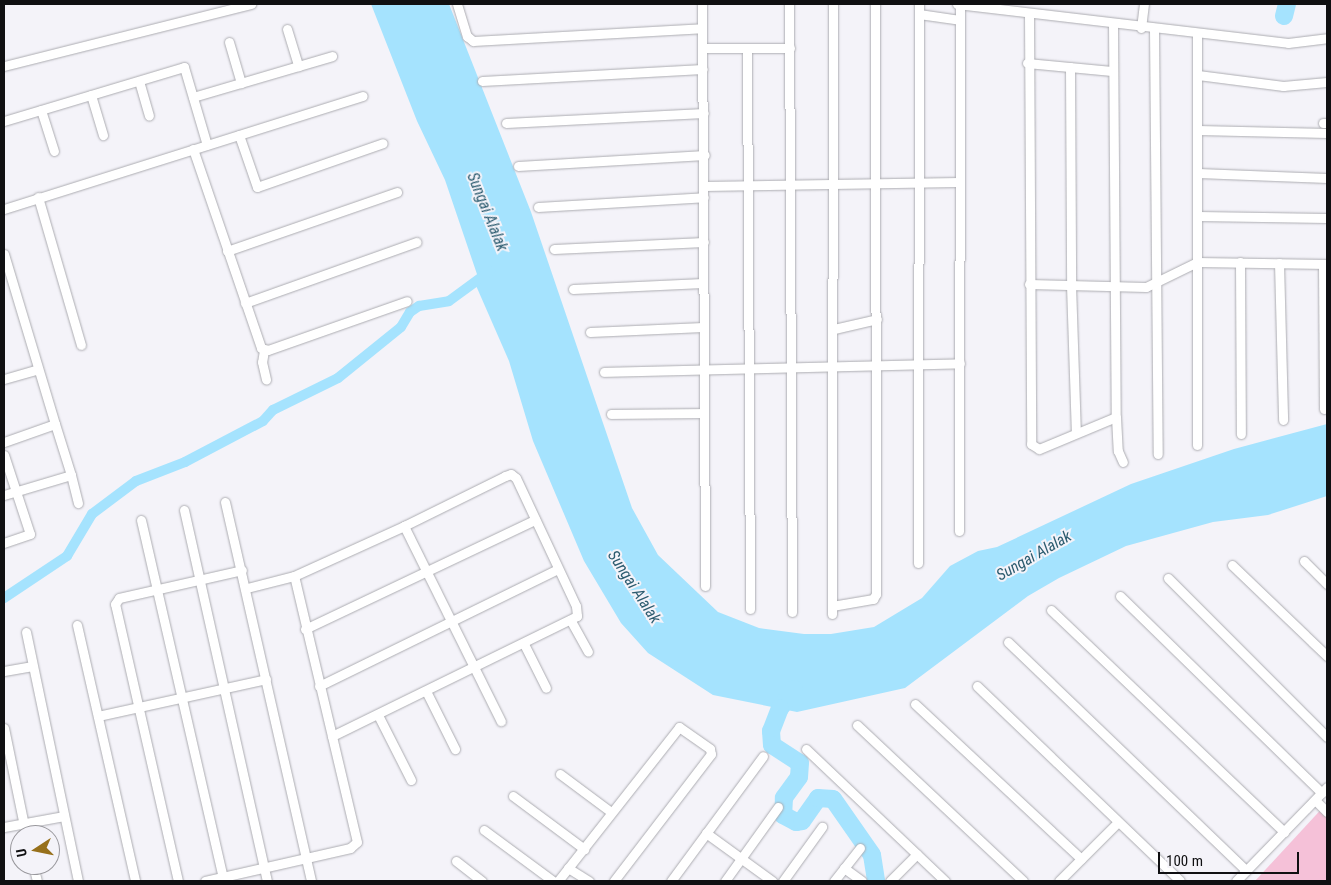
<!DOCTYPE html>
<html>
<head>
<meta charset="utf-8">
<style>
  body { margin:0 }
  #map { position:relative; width:1331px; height:885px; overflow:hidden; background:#f4f3f9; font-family:"Roboto Condensed",sans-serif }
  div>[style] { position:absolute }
  .green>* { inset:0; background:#f5c1d8 }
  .water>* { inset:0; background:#a5e3fe }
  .canal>* { height:10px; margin:-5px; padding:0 5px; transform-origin:5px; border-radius:5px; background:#a5e3fe }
  .river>* { height:18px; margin:-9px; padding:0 9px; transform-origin:9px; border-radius:9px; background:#a5e3fe }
  .roads { filter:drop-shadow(0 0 1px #acacb1) drop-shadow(0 0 1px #acacb1) }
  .minor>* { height:9px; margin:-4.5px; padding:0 4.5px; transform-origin:4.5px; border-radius:4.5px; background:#fff }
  span { translate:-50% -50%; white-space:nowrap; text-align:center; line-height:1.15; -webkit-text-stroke:4px #f4f3f9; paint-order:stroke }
  .water-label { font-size:16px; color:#2b5b6f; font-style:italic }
  .frame { position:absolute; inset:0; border:5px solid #101012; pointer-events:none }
  .north { position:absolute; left:10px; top:825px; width:50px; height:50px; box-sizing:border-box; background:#f4f3f9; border:1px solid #99989d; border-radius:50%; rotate:259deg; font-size:14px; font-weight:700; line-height:20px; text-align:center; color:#101012 }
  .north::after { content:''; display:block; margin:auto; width:18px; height:22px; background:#97701b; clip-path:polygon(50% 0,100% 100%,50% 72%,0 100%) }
  .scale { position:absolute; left:1158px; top:852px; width:141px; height:22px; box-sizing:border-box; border:2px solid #101012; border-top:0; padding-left:6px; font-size:15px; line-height:18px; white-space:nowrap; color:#101012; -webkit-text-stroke:4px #f4f3f9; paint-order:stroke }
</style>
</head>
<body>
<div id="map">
  <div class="green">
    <div style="clip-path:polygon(1327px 803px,1327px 881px,1255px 881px)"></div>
  </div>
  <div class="water">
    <div style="clip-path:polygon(371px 4px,449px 4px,531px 212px,632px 508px,658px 555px,718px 612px,759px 628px,804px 634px,831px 634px,874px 627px,922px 598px,950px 566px,978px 551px,997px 547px,1131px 484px,1234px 449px,1327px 424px,1327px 496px,1268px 515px,1213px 522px,1126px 546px,1059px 578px,1028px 596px,905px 688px,797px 712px,713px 695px,648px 653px,621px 623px,584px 561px,533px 441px,509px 361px,474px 281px,480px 283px,445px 180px,417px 121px)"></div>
  </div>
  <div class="canal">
    <div style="left:4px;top:598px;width:76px;rotate:-33.7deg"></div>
    <div style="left:67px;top:556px;width:49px;rotate:-59.2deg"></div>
    <div style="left:92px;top:514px;width:55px;rotate:-36.9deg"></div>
    <div style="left:136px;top:481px;width:53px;rotate:-21.2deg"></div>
    <div style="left:185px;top:462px;width:88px;rotate:-27.7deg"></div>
    <div style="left:263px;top:421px;width:15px;rotate:-48deg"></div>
    <div style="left:273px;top:410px;width:72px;rotate:-26.2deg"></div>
    <div style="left:338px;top:378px;width:81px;rotate:-39deg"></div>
    <div style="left:401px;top:327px;width:17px;rotate:-59deg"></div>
    <div style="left:410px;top:312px;width:11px;rotate:-34deg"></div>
    <div style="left:419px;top:306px;width:30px;rotate:-9deg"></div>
    <div style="left:449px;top:301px;width:51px;rotate:-36.2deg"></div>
  </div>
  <div class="river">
    <div style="left:1284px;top:16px;width:12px;rotate:-76deg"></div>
    <div style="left:794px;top:689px;width:24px;rotate:126deg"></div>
    <div style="left:780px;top:708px;width:25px;rotate:111deg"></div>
    <div style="left:771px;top:731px;width:14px;rotate:86deg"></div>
    <div style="left:772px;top:745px;width:33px;rotate:33deg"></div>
    <div style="left:800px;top:763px;width:14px;rotate:94deg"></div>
    <div style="left:799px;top:777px;width:26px;rotate:126deg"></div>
    <div style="left:784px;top:798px;width:17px;rotate:93deg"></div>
    <div style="left:783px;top:815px;width:15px;rotate:28deg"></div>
    <div style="left:796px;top:822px;width:6px;rotate:-9deg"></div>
    <div style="left:802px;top:821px;width:28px;rotate:-55deg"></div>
    <div style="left:818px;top:798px;width:15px;rotate:4deg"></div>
    <div style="left:833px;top:799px;width:68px;rotate:55.1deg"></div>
    <div style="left:872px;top:855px;width:26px;rotate:81deg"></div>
  </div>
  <div class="roads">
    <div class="minor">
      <div style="left:457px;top:4px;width:34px;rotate:73deg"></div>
      <div style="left:467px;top:36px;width:8px;rotate:40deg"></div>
      <div style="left:473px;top:41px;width:229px;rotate:-3.2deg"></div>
      <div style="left:702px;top:4px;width:582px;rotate:89.7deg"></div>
      <div style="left:789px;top:4px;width:608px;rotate:89.72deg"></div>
      <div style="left:957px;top:4px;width:333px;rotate:6.7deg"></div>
      <div style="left:1288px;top:43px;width:39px;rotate:-7deg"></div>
      <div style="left:1029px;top:13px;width:431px;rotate:89.7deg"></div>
      <div style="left:1031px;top:444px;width:9px;rotate:32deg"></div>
      <div style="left:1039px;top:449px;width:83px;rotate:-22.6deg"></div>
      <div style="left:919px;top:14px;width:41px;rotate:8.3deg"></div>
      <div style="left:1113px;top:24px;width:393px;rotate:89.6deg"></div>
      <div style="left:1116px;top:417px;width:34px;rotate:87deg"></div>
      <div style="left:1118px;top:451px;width:12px;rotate:66deg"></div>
      <div style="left:1141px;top:28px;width:24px;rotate:-83deg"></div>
      <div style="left:287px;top:29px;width:39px;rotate:73deg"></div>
      <div style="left:1154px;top:29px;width:425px;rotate:89.5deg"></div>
      <div style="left:1197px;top:33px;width:412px;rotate:90deg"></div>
      <div style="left:229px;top:42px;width:43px;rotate:73.7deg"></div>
      <div style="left:703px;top:48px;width:87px"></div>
      <div style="left:747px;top:50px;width:559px;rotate:89.69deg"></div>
      <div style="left:1027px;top:63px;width:85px;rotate:5.4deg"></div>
      <div style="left:4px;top:66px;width:255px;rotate:-14.1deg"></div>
      <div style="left:1070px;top:67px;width:218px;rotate:89.7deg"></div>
      <div style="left:1071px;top:285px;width:148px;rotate:88.1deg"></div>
      <div style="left:1198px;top:75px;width:86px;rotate:7.4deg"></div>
      <div style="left:1283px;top:86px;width:44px;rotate:-5.2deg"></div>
      <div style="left:139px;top:81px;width:36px;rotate:74deg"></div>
      <div style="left:482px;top:81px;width:221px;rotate:-3.1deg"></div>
      <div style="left:91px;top:95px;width:42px;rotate:73.3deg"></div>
      <div style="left:193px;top:97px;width:145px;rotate:-16.4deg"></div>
      <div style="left:41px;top:110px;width:43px;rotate:72.4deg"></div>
      <div style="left:4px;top:121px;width:188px;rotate:-16.7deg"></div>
      <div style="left:184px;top:67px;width:81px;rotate:73.6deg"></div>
      <div style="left:506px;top:123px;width:198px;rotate:-2.9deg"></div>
      <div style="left:1323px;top:123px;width:4px"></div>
      <div style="left:1198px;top:130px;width:129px;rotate:1.3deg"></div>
      <div style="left:239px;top:135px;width:55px;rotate:70.9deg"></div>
      <div style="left:257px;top:187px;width:133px;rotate:-19.2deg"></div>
      <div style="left:193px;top:149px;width:210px;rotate:71.1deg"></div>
      <div style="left:261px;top:348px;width:7px;rotate:16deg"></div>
      <div style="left:268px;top:350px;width:147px;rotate:-19.4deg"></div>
      <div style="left:518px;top:166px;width:187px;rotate:-3.4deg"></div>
      <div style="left:1198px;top:173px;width:129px;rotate:2.2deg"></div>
      <div style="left:704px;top:186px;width:255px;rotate:-0.9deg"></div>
      <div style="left:38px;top:197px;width:154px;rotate:73.8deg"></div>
      <div style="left:538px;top:207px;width:166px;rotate:-3.4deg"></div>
      <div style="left:4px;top:209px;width:376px;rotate:-17.5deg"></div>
      <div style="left:1198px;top:216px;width:129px;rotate:0.9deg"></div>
      <div style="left:554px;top:249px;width:150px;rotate:-2.7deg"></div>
      <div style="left:227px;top:251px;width:180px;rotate:-19.1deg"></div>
      <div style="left:4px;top:254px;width:177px;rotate:73.3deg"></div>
      <div style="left:55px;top:424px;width:54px;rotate:160.6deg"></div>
      <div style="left:1240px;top:262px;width:172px;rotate:89.7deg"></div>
      <div style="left:1279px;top:263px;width:157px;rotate:88.5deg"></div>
      <div style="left:1323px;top:264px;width:145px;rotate:89.6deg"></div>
      <div style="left:1029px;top:284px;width:117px;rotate:1.5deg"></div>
      <div style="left:1146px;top:287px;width:57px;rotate:-26.1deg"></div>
      <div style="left:1197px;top:262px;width:130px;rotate:0.9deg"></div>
      <div style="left:573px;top:289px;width:130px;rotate:-2.6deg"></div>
      <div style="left:245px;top:303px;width:182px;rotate:-19.6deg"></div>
      <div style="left:834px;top:329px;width:44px;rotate:-13.1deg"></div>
      <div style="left:590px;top:332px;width:113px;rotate:-2.5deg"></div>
      <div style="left:264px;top:350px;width:12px;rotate:99deg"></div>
      <div style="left:262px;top:362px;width:18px;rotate:77deg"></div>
      <div style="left:604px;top:372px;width:356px;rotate:-1.4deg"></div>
      <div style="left:4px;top:379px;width:35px;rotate:-16deg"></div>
      <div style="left:611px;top:414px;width:92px;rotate:-0.6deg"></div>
      <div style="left:4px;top:455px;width:83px;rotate:71.8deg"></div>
      <div style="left:30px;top:534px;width:28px;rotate:161deg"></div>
      <div style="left:71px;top:475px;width:29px;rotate:76deg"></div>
      <div style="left:4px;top:495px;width:70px;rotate:-16.6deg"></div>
      <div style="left:71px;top:475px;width:53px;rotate:-107.4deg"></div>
      <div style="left:225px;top:502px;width:389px;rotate:77.2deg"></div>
      <div style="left:184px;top:510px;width:380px;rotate:77.4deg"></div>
      <div style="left:141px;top:520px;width:370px;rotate:77.1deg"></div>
      <div style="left:404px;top:526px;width:218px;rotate:63.6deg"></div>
      <div style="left:959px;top:531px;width:527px;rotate:-89.89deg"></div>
      <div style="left:1304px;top:561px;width:33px;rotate:45deg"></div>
      <div style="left:918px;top:563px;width:559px;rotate:-89.9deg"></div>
      <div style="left:1232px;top:565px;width:132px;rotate:43.8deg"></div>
      <div style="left:1168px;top:578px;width:225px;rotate:45deg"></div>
      <div style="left:247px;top:588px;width:49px;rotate:-14.3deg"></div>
      <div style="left:294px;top:576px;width:121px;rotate:-24.4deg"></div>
      <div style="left:404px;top:526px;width:113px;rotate:-26.3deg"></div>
      <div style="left:505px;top:476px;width:6px;rotate:-18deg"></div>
      <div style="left:511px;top:474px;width:6px;rotate:39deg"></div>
      <div style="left:516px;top:478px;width:141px;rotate:64.9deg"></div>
      <div style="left:576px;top:606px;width:10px;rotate:84deg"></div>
      <div style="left:577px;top:616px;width:273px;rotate:153.9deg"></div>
      <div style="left:1120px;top:596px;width:282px;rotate:44.3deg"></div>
      <div style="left:832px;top:606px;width:42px;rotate:-9.7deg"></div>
      <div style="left:873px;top:599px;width:6px;rotate:-59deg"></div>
      <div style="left:876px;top:594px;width:590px;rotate:-90.1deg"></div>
      <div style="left:1051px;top:610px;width:322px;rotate:43.6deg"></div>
      <div style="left:832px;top:614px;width:610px;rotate:-89.91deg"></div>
      <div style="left:571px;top:621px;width:35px;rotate:61deg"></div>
      <div style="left:77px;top:625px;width:262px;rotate:77.2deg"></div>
      <div style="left:305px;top:629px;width:255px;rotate:-25.4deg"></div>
      <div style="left:26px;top:632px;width:254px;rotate:78.2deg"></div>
      <div style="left:1008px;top:642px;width:330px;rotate:43.8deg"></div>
      <div style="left:524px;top:644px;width:49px;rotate:63.4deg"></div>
      <div style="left:4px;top:671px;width:29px;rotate:-10deg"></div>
      <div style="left:319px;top:686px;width:266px;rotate:-26.1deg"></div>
      <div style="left:977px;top:686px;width:281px;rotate:43.8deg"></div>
      <div style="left:426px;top:691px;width:65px;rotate:63.4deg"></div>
      <div style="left:915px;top:704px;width:227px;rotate:43deg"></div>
      <div style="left:378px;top:715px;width:73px;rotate:63.1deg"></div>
      <div style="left:98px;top:716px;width:172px;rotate:-12.4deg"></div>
      <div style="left:857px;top:725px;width:228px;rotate:43.2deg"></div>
      <div style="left:4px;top:728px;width:109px;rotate:78.4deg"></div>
      <div style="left:806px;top:749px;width:192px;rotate:43.5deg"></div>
      <div style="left:560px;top:774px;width:64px;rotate:36.7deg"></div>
      <div style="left:513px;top:796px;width:89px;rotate:36.7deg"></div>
      <div style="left:1315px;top:800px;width:17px;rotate:45deg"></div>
      <div style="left:4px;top:827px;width:61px;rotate:-10.4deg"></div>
      <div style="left:484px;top:830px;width:86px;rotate:36.5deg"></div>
      <div style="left:706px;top:833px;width:82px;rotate:36deg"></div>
      <div style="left:456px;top:861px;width:33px;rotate:38deg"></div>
      <div style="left:33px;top:865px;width:16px;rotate:76deg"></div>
      <div style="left:568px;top:868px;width:25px;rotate:32deg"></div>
      <div style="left:844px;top:868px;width:22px;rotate:36deg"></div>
      <div style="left:178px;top:881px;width:284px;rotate:-102.8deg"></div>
      <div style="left:115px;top:604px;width:7px;rotate:-56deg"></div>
      <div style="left:119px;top:598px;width:126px;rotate:-12.8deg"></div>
      <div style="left:205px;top:881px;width:149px;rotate:-12.8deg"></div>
      <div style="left:350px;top:848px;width:9px;rotate:-41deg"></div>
      <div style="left:357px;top:842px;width:273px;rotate:-103.3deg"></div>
      <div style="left:558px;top:881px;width:196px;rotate:-51.8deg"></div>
      <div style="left:679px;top:727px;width:38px;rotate:35deg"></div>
      <div style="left:710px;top:749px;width:5px;rotate:79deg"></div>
      <div style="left:711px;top:754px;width:160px;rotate:127.4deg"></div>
      <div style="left:671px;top:881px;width:155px;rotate:-53.6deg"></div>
      <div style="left:725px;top:881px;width:91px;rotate:-54.4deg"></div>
      <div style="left:783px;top:881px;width:67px;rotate:-54.2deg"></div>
      <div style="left:834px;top:881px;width:42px;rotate:-51.8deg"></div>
      <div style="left:890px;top:881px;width:38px;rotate:-45deg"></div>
      <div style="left:1059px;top:881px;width:83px;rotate:-45deg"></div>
      <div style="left:1236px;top:881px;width:131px;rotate:-45.9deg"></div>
    </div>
  </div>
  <div class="water-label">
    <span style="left:487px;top:212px;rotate:68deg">Sungai Alalak</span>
    <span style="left:1034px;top:556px;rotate:-30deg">Sungai Alalak</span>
    <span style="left:634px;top:587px;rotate:57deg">Sungai Alalak</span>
  </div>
  <div class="frame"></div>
  <div class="north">U</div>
  <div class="scale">100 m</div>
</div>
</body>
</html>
